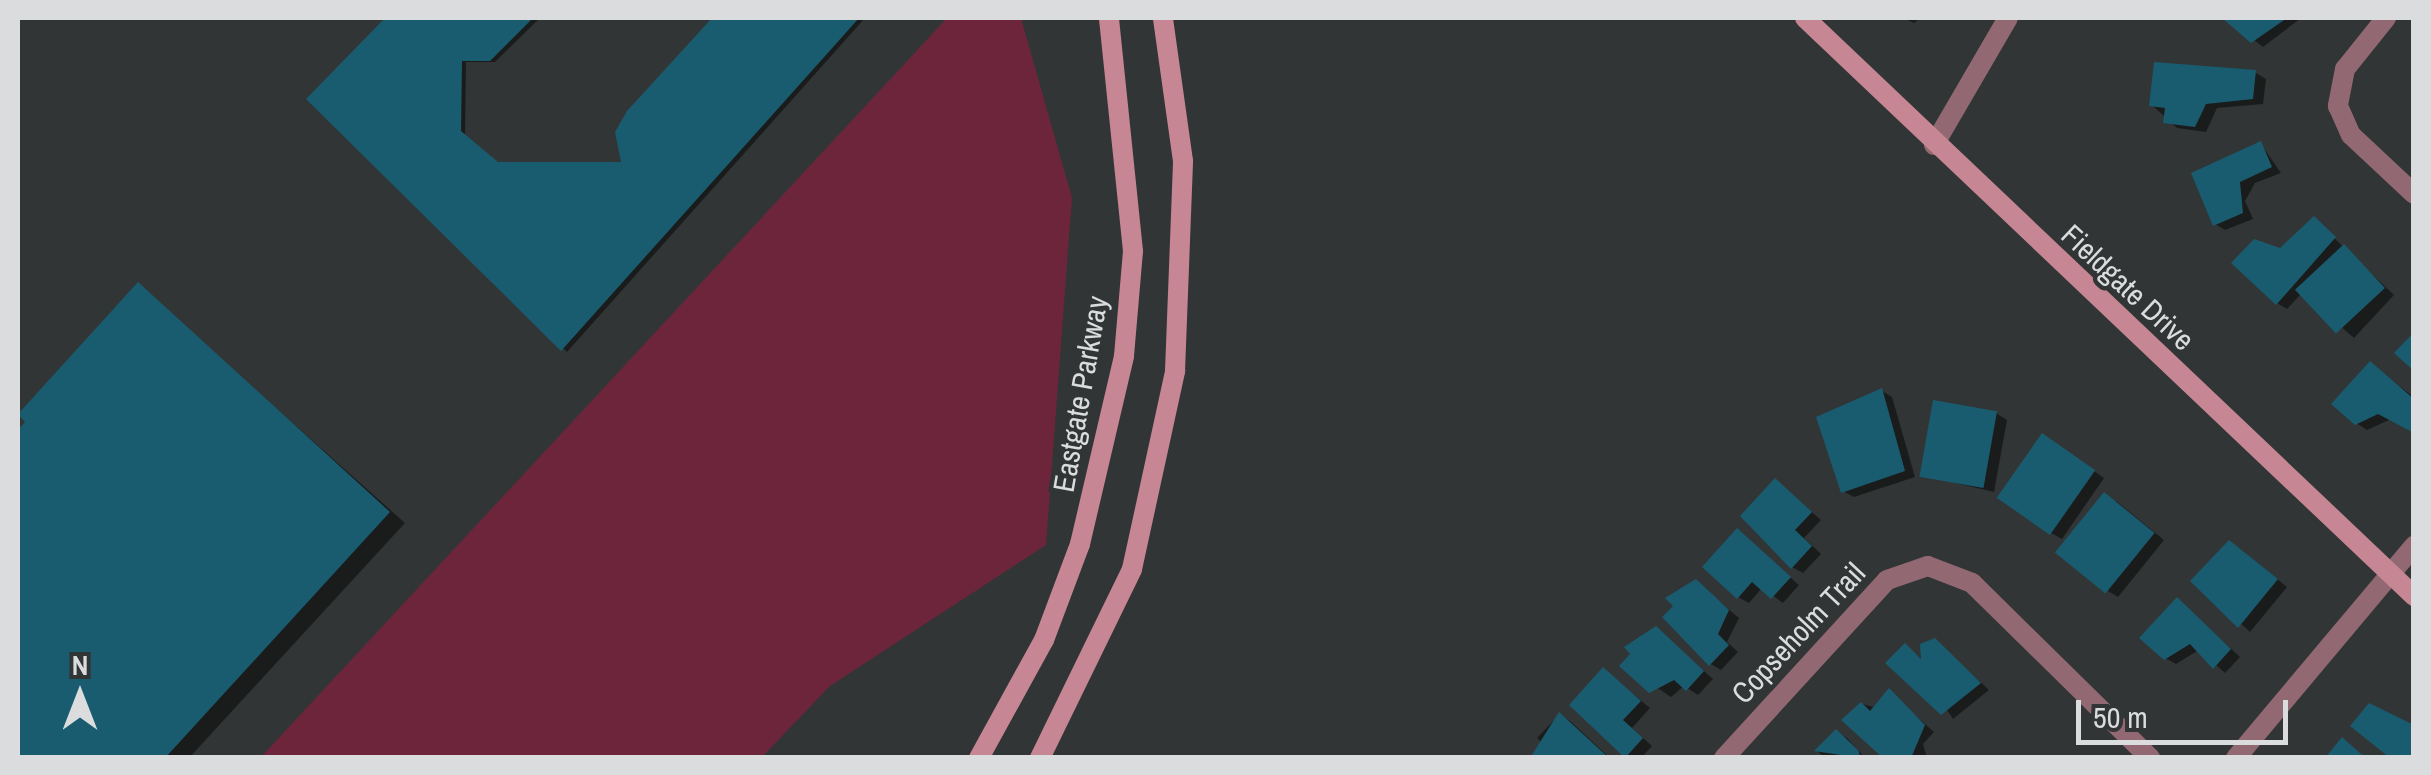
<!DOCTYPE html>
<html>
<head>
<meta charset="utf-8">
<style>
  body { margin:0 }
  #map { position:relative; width:2431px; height:775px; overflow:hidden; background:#313536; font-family:"Archivo Narrow",sans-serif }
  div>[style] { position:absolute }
  .green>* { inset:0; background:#6c253a }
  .shadow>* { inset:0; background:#0007 }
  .building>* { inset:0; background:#1a5c6f; transform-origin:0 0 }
  .street>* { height:20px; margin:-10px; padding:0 10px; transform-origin:10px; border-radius:10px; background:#926972 }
  .secondary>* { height:20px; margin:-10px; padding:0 10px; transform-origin:10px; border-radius:10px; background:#c78694 }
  span { translate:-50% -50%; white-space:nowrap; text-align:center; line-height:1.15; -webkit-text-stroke:9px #313536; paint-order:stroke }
  .street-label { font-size:30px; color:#dadcdd }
  .frame { position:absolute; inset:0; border:20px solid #dadcdd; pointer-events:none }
  .north { position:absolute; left:30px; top:645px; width:100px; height:100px; -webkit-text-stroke:8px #313536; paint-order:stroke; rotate:0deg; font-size:28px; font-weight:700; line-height:40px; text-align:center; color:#dadcdd }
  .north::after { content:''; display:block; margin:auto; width:35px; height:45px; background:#dadcdd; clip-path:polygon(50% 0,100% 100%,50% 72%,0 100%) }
  .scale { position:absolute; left:2076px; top:700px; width:212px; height:45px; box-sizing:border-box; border:5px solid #dadcdd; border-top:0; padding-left:12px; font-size:30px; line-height:35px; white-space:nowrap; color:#dadcdd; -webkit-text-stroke:8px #313536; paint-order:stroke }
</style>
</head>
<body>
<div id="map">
  <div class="green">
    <div style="clip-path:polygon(947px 18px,1021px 18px,1072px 198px,1046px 545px,830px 686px,762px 757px,261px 757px)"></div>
  </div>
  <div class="shadow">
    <div style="clip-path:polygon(388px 18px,540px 18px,495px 62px,466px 62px,465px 136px,499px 164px,624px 164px,629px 113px,715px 18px,865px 18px,567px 352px,309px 99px)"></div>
    <div style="clip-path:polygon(1903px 18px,1921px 18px,1914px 23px)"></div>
    <div style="clip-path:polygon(2226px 18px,2301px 18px,2263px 47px)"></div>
    <div style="clip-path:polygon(2256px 73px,2266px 79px,2263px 104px,2217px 108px,2206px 132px,2177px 128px,2152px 105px)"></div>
    <div style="clip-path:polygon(2261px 144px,2281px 173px,2255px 183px,2245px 201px,2253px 219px,2225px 230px,2215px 224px)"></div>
    <div style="clip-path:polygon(2314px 219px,2394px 295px,2354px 338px,2302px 293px,2287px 309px,2277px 303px,2280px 251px)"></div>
    <div style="clip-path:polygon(139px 286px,405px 523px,189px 758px,18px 758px,18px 434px)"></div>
    <div style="clip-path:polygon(2370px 364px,2414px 397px,2414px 432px,2391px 419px,2367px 430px,2356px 423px)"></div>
    <div style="clip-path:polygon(1882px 391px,1892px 397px,1915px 477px,1854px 497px,1843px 491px)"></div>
    <div style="clip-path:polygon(1996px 413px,2007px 420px,1994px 492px,1922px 475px)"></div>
    <div style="clip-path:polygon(2053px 442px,2104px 478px,2062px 539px,2051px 533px)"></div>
    <div style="clip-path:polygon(1776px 482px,1821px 520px,1804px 538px,1821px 554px,1803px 573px,1792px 567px)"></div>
    <div style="clip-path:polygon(2116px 501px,2164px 540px,2118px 597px,2108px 591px)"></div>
    <div style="clip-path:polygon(1738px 532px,1799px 585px,1783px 603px,1762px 588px,1749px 603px,1738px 597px)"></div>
    <div style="clip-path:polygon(2240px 549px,2287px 587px,2250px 632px,2194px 581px)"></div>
    <div style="clip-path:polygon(1696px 582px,1739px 618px,1727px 642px,1738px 652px,1721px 670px,1711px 664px)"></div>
    <div style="clip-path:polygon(2178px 600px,2240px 657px,2225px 673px,2199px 650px,2176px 664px,2165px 658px)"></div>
    <div style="clip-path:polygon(1656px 629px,1713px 679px,1698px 695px,1684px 686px,1671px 697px,1623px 665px)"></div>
    <div style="clip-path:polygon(1935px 640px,1989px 690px,1953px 719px,1905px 646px,1923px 660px)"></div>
    <div style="clip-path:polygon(1604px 670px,1650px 708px,1632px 728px,1652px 746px,1641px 758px,1626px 758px,1572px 705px)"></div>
    <div style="clip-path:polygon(1889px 692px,1934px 732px,1923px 744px,1927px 758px,1886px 758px,1862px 704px,1874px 707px)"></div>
    <div style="clip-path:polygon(1559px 715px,1570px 721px,1610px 758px,1536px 758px,1545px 745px,1537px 738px)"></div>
    <div style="clip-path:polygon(1836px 732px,1847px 738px,1865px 758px,1824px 758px,1818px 751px)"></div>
  </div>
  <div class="building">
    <div style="clip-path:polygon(385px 18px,533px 18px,490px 61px,462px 61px,461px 131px,498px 162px,621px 162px,615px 132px,627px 111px,712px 18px,859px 18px,561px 351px,306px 99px)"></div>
    <div style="clip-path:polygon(2222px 18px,2287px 18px,2251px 43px)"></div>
    <div style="clip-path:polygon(2154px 62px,2256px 70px,2253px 99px,2206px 104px,2195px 127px,2163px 123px,2165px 108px,2149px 106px)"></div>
    <div style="clip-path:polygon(2261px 141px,2272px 167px,2240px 182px,2243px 213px,2213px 226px,2191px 173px)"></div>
    <div style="clip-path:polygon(2314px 216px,2336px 237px,2276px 305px,2231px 263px,2254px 239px,2280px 248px)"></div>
    <div style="left:2344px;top:244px;width:60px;height:67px;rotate:47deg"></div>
    <div style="clip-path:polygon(138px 282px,390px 512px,165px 758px,18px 758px,18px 430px,25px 422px,18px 414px)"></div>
    <div style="clip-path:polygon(2414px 332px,2414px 371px,2394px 353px)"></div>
    <div style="clip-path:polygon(2370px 361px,2414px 399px,2414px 433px,2378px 414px,2355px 425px,2331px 404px)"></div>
    <div style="clip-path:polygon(1882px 388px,1905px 471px,1841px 493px,1816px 417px)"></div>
    <div style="left:1933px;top:400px;width:65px;height:78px;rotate:10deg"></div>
    <div style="left:2042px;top:433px;width:65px;height:79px;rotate:35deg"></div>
    <div style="clip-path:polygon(1775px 478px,1812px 512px,1795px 530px,1812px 546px,1791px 569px,1740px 516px)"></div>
    <div style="left:2104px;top:492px;width:65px;height:78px;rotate:39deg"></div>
    <div style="clip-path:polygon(1737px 528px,1791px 577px,1771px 599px,1752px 582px,1737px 599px,1702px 567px)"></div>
    <div style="clip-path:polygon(2229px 540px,2278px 579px,2238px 628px,2190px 581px)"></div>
    <div style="clip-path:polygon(1696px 579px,1729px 610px,1718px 634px,1729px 645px,1709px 666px,1662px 617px,1673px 606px,1665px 598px)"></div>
    <div style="clip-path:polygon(2177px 597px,2231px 649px,2213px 669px,2190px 644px,2164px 660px,2139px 638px)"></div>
    <div style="clip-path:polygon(1656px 626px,1704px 671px,1686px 691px,1674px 680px,1649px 693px,1619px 666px,1630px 654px,1624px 647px)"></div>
    <div style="clip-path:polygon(1935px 638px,1981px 683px,1941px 715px,1885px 663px,1905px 643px,1921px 659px,1920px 644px)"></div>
    <div style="clip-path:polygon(1603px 667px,1641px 701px,1623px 720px,1643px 738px,1625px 758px,1569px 705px)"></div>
    <div style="clip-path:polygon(1889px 688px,1925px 725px,1911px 758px,1883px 758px,1841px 720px,1861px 702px,1870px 711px)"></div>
    <div style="clip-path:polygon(2369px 703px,2414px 725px,2414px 758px,2390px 758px,2350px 726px)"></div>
    <div style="clip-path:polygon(1559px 712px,1609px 758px,1530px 758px)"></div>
    <div style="clip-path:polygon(1836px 729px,1858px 750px,1861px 758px,1814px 751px)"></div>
    <div style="clip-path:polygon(2342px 737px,2361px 754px,2369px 758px,2325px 758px)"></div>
  </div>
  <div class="street">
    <div style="left:2386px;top:18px;width:65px;rotate:128.8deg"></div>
    <div style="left:2345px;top:69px;width:38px;rotate:101deg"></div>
    <div style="left:2338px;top:106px;width:32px;rotate:66deg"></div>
    <div style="left:2351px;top:135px;width:86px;rotate:43.1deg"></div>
    <div style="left:1934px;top:145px;width:147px;rotate:-59.8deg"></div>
    <div style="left:1724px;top:758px;width:241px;rotate:-47.5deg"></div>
    <div style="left:1887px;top:580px;width:43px;rotate:-18.9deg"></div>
    <div style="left:1928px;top:566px;width:47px;rotate:21.1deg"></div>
    <div style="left:1972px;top:583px;width:250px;rotate:44.5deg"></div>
    <div style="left:2236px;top:758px;width:277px;rotate:-50deg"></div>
  </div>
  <div class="secondary">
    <div style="left:1805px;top:18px;width:840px;rotate:43.5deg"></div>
    <div style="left:979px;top:758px;width:135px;rotate:-61.2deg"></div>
    <div style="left:1044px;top:640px;width:103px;rotate:-69.4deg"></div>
    <div style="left:1080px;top:544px;width:193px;rotate:-76.8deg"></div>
    <div style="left:1124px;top:356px;width:105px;rotate:-85.1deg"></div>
    <div style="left:1133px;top:251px;width:234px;rotate:-95.9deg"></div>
    <div style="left:1040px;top:758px;width:210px;rotate:-64deg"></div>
    <div style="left:1132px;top:569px;width:203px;rotate:-77.7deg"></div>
    <div style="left:1175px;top:371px;width:210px;rotate:-87.8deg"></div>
    <div style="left:1183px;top:161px;width:144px;rotate:-98deg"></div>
  </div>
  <div class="street-label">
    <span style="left:2128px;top:287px;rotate:43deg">Fieldgate Drive</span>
    <span style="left:1080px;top:394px;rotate:-80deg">Eastgate Parkway</span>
    <span style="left:1798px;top:633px;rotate:-47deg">Copseholm Trail</span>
  </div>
  <div class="frame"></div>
  <div class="north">N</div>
  <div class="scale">50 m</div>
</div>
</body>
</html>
